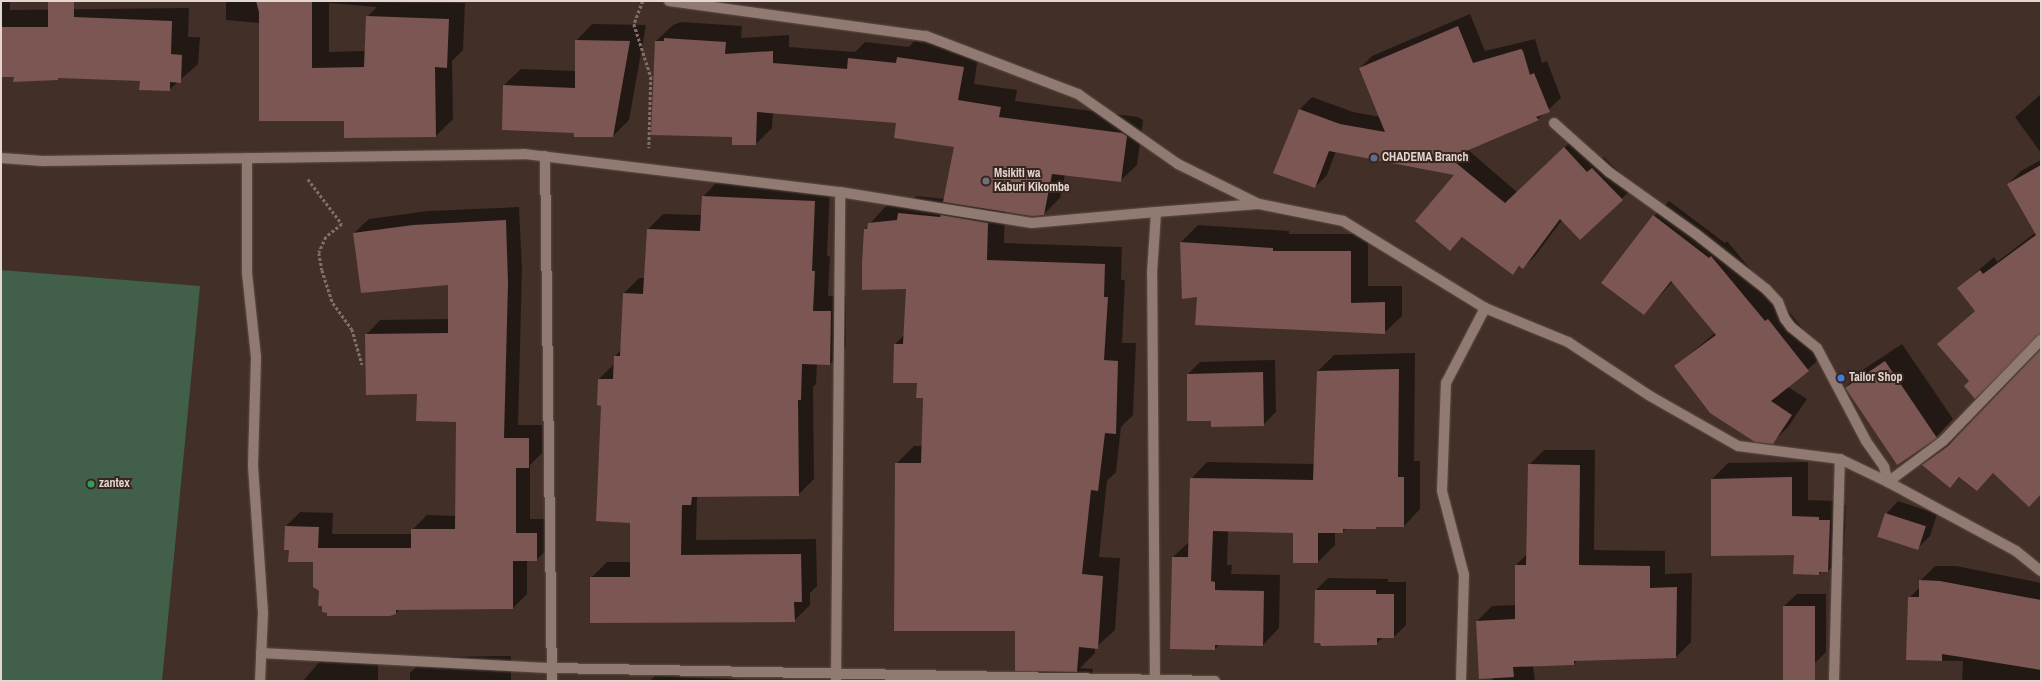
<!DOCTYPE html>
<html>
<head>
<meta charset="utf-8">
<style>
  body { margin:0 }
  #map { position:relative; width:2042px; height:682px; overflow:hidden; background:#422f27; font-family:"Archivo Narrow",sans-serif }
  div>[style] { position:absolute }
  .green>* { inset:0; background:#425f4a }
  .shadow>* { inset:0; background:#0007 }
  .building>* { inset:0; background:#7b5652; transform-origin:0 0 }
  .path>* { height:2.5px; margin-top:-1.25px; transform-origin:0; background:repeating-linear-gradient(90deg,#81706a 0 3px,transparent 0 5px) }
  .roads { filter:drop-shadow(0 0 1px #5d4d46) drop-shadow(0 0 1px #5d4d46) }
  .street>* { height:10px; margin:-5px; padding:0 5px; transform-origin:5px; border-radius:5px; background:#907a71 }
  .dots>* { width:11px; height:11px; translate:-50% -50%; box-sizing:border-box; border:2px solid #37251e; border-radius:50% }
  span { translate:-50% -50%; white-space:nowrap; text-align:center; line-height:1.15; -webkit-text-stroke:4px #37251e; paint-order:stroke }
  .poi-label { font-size:12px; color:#e4d7d2; font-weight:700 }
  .left { translate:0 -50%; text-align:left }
  .frame { position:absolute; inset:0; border:2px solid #e4d7d2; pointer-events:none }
</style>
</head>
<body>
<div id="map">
  <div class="green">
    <div style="clip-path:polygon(1px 270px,200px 286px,162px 681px,1px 681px)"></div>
  </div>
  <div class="shadow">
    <div style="clip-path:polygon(1px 1px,10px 1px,10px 10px,189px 8px,188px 37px,200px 37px,198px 64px,169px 90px,141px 80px,1px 76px)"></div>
    <div style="clip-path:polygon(evenodd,226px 1px,465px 3px,463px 50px,452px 61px,453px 119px,436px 136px,345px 120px,260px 23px,226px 20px,226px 1px,329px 3px,377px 7px,367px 17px,366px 51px,329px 52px,329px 3px)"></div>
    <div style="clip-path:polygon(1470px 14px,1485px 51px,1535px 39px,1542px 63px,1547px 61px,1561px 98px,1538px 119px,1467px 149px,1517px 192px,1577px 136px,1600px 160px,1604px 157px,1634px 187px,1580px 238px,1562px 220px,1535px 256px,1523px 268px,1520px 266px,1513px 274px,1463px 237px,1450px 249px,1456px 174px,1336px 151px,1327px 175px,1315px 187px,1274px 172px,1300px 109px,1312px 97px,1353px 112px,1380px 117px,1360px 68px,1372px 56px)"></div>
    <div style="clip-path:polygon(681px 22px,742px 26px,741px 38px,789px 35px,789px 47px,855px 52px,865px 42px,909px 47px,914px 41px,979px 50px,974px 84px,1017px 90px,1015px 101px,1138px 117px,1143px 120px,1137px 165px,1120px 181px,1065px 174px,1060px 198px,1044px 214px,1005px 211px,1004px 243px,1122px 247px,1121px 280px,1125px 280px,1122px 343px,1136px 343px,1133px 415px,1121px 427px,1116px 472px,1107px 481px,1099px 557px,1120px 558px,1115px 630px,1095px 648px,1095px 653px,1080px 668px,1093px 669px,1092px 681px,1028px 681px,1039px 670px,1016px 630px,896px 464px,914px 446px,923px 446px,924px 397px,895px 344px,905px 334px,907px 288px,865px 229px,886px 206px,909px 203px,916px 196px,945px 199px,956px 146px,897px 122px,773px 112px,772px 128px,756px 144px,733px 144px,733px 136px,656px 41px,673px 25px)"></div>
    <div style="clip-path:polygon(592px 24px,646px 25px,629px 120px,613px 136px,575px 132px,503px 129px,504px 85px,521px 69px,576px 71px,576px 41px)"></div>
    <div style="clip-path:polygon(2041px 94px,2041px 153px,2015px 117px)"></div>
    <div style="clip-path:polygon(2041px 160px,2041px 333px,1971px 381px,1938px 344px,1976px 310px,1958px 288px,1994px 257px,1997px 262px,2035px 233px,2008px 184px,2021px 171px)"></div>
    <div style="clip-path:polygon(718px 181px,830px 186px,827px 256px,830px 256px,828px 296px,846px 296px,846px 348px,830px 364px,817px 363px,816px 384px,813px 387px,814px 479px,798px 495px,699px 496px,697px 498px,696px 540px,816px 539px,817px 586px,810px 593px,810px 605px,794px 621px,591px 578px,607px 562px,631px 562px,630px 522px,602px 405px,599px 379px,615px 363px,615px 356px,621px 350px,624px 293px,639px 278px,645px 278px,648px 229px,663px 214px,702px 215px,703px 197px)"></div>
    <div style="clip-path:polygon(1669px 201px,1725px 243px,1727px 241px,1781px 306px,1783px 304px,1824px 355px,1788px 387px,1807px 399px,1788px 427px,1772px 443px,1676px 366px,1716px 332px,1673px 281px,1644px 314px,1654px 216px)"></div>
    <div style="clip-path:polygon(519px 207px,522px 268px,518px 425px,542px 425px,542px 453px,530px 465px,530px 519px,551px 519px,551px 546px,536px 560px,527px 560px,527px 594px,513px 608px,400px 609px,396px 613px,328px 612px,323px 605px,314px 561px,290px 549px,286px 526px,300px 512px,333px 513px,332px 534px,412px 534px,412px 530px,427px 515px,456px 516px,457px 421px,418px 393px,366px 335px,380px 320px,449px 319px,449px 284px,354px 233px,369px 219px,428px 211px)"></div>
    <div style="clip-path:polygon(1198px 225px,1289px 231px,1289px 234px,1368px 234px,1368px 286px,1402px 286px,1402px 316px,1384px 333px,1198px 296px,1181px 242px)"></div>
    <div style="clip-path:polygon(1902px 344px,1953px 419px,1936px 437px,1846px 387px,1864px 369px)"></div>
    <div style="clip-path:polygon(2041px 351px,2041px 493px,1994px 472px,1977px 490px,1960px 477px,1950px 487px,1923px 465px,1962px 433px)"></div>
    <div style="clip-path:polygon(1415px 353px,1414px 461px,1420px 461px,1420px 509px,1404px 526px,1346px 528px,1343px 532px,1335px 532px,1335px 545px,1318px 562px,1294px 562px,1294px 532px,1228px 531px,1227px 565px,1232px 565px,1231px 574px,1280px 575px,1279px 628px,1263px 645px,1220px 644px,1215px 649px,1173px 557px,1190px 541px,1191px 479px,1207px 462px,1315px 464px,1318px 371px,1334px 355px)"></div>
    <div style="clip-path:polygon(1275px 360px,1276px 412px,1263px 425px,1212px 420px,1188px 374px,1200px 362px)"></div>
    <div style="clip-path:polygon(1544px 450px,1595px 450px,1594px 550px,1665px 551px,1665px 574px,1692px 573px,1691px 642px,1676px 657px,1577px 660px,1574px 664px,1533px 665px,1535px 681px,1493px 681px,1477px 621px,1492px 606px,1516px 605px,1516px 565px,1528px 553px,1529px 465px)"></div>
    <div style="clip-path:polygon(1808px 462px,1808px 500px,1835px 501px,1835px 504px,1846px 505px,1844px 555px,1828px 571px,1822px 571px,1819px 574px,1712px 479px,1728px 463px)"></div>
    <div style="clip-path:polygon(1898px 501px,1937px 514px,1930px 536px,1917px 549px,1886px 514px)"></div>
    <div style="clip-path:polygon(1935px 566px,1956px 566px,2041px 583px,2041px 681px,1962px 681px,1963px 661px,1907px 660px,1909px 598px,1920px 587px,1920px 581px)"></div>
    <div style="clip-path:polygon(1328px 578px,1388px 579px,1388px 582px,1406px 582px,1406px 625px,1394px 637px,1383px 637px,1376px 644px,1315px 642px,1316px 590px)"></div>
    <div style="clip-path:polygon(1797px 594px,1826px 594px,1826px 652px,1814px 664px,1784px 606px)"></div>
    <div style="clip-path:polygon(351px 653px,378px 653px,378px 681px,303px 681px,321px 660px)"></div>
    <div style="clip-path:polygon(511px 656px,511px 681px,410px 681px,410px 673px,426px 657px)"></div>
    <div style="clip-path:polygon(655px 676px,749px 680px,650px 681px)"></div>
  </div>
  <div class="building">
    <div style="clip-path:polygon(48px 1px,74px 1px,74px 17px,172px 21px,171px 54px,182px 55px,181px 83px,170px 82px,170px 91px,139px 90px,140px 81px,58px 78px,58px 80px,13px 82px,14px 77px,1px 77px,1px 27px,48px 27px)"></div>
    <div style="clip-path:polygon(256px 1px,312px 1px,312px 68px,364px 67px,366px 16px,449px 19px,447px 68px,435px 67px,436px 137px,344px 138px,344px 121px,259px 121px,259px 12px)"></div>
    <div style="clip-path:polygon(1458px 26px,1473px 63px,1521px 49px,1523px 51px,1530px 75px,1534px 73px,1550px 112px,1536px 117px,1539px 120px,1450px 158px,1505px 203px,1564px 147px,1587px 172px,1592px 168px,1623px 200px,1580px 240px,1560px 219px,1523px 269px,1519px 266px,1513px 275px,1462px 237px,1450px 251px,1415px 221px,1454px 175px,1329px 151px,1315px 188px,1273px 173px,1299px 109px,1340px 124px,1385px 132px,1359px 68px)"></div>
    <div style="clip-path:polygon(664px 38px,726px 42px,725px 54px,773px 51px,773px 63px,847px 69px,848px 58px,896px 63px,897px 57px,964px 67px,958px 100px,1001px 107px,999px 117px,1122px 133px,1127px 136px,1121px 182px,1052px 174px,1044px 215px,1032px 216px,943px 202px,954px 147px,894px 138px,896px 123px,757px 112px,756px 145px,732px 145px,732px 137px,651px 135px,655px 41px,664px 41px)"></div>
    <div style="clip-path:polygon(575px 40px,630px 41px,613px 137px,574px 137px,574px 133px,502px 130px,503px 85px,575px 88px)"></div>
    <div style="clip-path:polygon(2041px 165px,2041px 334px,1975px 399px,1964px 386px,1969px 381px,1937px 344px,1975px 311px,1957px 288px,1980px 270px,1983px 274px,2036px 235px,2007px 184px)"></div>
    <div style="clip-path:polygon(702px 196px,815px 201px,812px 271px,815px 271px,813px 311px,831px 311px,830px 365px,802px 364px,801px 400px,798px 400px,799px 496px,692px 497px,691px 505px,682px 505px,681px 555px,801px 554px,802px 602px,794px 602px,795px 622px,590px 623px,590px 577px,630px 577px,630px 523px,596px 521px,601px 406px,597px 405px,598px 379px,613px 379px,614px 356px,620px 356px,623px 293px,643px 294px,647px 229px,700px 231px)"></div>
    <div style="clip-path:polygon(898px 213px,940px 217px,941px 215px,988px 223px,987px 260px,1105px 264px,1104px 297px,1108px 297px,1104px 360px,1118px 361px,1116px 434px,1105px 433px,1098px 491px,1091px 490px,1082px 574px,1103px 576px,1098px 649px,1079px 647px,1077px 672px,1015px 671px,1015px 631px,894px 631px,895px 463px,921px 463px,923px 398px,916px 398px,917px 383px,893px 383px,894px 344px,903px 344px,906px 289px,862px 290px,862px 263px,864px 229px,867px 229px,868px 223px,897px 220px)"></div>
    <div style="clip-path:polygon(1653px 215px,1709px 258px,1711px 256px,1765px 321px,1768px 319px,1809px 371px,1771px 401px,1792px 415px,1773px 444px,1755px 442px,1710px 413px,1674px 366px,1716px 335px,1671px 281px,1644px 315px,1601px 283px)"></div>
    <div style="clip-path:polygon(506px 220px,508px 283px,504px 438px,529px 438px,529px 468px,516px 468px,516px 533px,537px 533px,537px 561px,513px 561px,513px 609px,396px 610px,396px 614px,390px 616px,327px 616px,327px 613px,322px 612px,322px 606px,318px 606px,319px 591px,313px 587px,313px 562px,288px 562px,289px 550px,284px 550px,285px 526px,319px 527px,318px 548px,411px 548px,411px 529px,455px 529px,456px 422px,416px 421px,417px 394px,366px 395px,365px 334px,448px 333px,448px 285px,361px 293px,353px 233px,413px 225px)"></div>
    <div style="clip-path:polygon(1180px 242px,1273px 248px,1273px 251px,1351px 251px,1351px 303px,1385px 302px,1385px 334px,1195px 325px,1197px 297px,1182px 299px)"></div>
    <div style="clip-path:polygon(2041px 349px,2041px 494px,2029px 507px,1993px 473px,1977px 491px,1959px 477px,1950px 488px,1922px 465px,1948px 446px)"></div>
    <div style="left:1885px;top:361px;width:93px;height:48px;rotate:56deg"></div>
    <div style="clip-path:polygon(1399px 369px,1398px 477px,1404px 477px,1404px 527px,1376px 527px,1376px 529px,1343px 529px,1343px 533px,1318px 533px,1318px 563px,1293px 563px,1293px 533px,1213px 531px,1211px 581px,1215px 582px,1215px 590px,1264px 591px,1263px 646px,1215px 645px,1215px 650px,1170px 649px,1172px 557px,1188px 557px,1190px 478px,1313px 480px,1317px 371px)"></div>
    <div style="clip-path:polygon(1263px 372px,1264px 426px,1211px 427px,1211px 421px,1187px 421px,1187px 374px)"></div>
    <div style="clip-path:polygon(1528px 464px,1580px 465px,1579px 565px,1650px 566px,1650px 588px,1677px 587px,1676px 658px,1574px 661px,1574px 665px,1513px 667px,1514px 677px,1479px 679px,1476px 621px,1515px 619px,1515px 565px,1526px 565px)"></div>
    <div style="clip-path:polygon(1792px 477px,1792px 516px,1819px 517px,1819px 520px,1830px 520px,1828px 572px,1819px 572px,1819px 575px,1793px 574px,1794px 555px,1711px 556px,1711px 479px)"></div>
    <div style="left:1885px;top:513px;width:43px;height:25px;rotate:18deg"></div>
    <div style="clip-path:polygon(1919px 580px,1940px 581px,2041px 600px,2041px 670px,1942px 654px,1942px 661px,1906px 660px,1908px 597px,1919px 597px)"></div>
    <div style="clip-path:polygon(1315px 590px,1376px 590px,1376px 594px,1394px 594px,1394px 638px,1377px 638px,1377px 645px,1321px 646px,1320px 643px,1314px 643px)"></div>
    <div style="left:1783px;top:606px;width:32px;height:75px"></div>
  </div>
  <div class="path">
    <div style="left:643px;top:1px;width:25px;rotate:111deg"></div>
    <div style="left:634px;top:24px;width:56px;rotate:72.2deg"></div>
    <div style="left:651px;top:77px;width:71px;rotate:91.6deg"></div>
    <div style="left:308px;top:179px;width:56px;rotate:52.9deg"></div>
    <div style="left:342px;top:224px;width:21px;rotate:141deg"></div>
    <div style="left:326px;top:237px;width:17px;rotate:114deg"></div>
    <div style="left:319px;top:253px;width:17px;rotate:80deg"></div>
    <div style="left:322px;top:270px;width:35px;rotate:72deg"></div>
    <div style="left:333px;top:303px;width:32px;rotate:54deg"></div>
    <div style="left:352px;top:329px;width:37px;rotate:74deg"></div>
  </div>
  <div class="roads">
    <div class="street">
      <div style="left:669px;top:1px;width:259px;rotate:7.8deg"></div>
      <div style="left:926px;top:36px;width:163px;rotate:20.9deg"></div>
      <div style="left:1078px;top:94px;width:122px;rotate:35deg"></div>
      <div style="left:1178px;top:164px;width:90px;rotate:26.3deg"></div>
      <div style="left:1554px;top:123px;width:74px;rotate:41.7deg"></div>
      <div style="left:1609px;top:172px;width:107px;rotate:35.5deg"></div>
      <div style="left:1696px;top:234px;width:89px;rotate:38.2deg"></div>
      <div style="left:1766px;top:289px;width:18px;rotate:47deg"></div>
      <div style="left:1778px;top:302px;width:18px;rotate:68deg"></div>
      <div style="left:1785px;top:319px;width:10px;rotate:53deg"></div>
      <div style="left:1791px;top:327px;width:33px;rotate:39deg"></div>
      <div style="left:1817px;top:348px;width:105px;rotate:62.2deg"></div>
      <div style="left:1866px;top:441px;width:32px;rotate:55deg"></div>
      <div style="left:1884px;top:467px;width:16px;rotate:75deg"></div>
      <div style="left:545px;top:156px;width:525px;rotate:89.24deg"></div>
      <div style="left:1px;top:158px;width:42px;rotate:4.1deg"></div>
      <div style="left:43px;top:161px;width:481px;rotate:-0.8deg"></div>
      <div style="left:524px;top:154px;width:318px;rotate:6.9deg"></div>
      <div style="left:840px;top:192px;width:194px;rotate:9.2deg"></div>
      <div style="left:1032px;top:223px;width:124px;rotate:-5.1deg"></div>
      <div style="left:247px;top:158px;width:115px;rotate:90deg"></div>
      <div style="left:247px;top:273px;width:84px;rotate:83.9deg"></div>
      <div style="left:256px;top:357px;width:109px;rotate:91.6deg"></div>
      <div style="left:253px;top:466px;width:147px;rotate:86.1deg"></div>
      <div style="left:263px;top:613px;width:68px;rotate:92.5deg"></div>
      <div style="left:1888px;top:482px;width:69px;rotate:-36.7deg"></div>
      <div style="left:1943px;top:441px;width:141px;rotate:-45.9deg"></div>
      <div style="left:261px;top:653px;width:291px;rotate:3deg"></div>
      <div style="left:552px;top:668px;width:663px;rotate:1.12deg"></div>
      <div style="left:836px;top:681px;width:489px;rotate:-89.5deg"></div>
      <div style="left:1155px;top:681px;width:408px;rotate:-90.4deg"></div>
      <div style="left:1152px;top:273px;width:61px;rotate:-86.2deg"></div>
      <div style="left:1156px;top:212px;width:103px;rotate:-4.4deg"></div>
      <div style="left:1259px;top:204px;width:86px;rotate:11.4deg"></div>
      <div style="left:1343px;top:221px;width:167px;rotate:31.5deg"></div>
      <div style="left:1485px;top:308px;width:90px;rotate:22.3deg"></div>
      <div style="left:1568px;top:342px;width:98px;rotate:33.4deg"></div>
      <div style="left:1650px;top:396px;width:101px;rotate:29.6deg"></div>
      <div style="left:1738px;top:446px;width:103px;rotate:7.3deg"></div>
      <div style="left:1840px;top:459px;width:53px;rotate:25.6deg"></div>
      <div style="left:1888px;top:482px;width:145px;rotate:28.3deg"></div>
      <div style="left:2016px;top:551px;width:32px;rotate:39deg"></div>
      <div style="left:1461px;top:681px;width:106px;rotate:-88.4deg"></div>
      <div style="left:1464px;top:575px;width:87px;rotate:-104.7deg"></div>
      <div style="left:1442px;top:491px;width:108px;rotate:-87.9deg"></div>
      <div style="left:1446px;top:383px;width:85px;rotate:-62.5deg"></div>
      <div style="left:1834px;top:681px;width:222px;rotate:-88.5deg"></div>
    </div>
  </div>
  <div class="dots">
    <div style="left:1374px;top:158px;background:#5c6f8a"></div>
    <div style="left:986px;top:181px;background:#6b7280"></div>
    <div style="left:1841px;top:378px;background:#3f7fe0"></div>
    <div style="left:91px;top:484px;background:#2e9e5b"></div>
  </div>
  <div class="poi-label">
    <span class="left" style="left:1382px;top:158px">CHADEMA Branch</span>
    <span class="left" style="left:994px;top:181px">Msikiti wa<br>Kaburi Kikombe</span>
    <span class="left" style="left:1849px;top:378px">Tailor Shop</span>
    <span class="left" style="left:99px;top:484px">zantex</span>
  </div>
  <div class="frame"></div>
</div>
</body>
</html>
